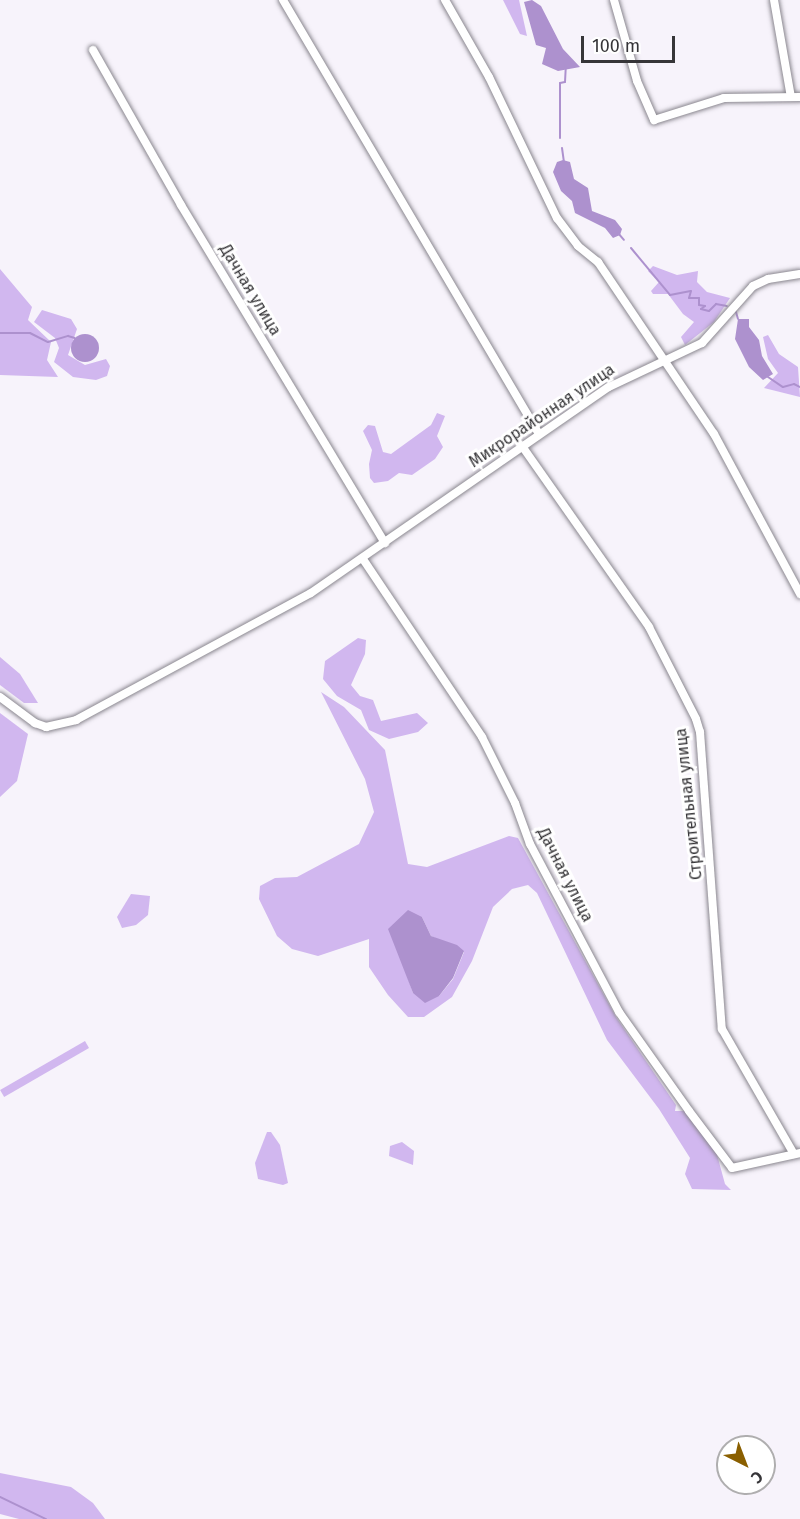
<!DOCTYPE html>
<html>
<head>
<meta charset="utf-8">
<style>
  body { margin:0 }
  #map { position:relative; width:800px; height:1519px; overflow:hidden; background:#f7f3fb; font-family:"Fira Sans",sans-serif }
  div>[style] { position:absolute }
  .green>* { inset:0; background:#d1b7ef; transform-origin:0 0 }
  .water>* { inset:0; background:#ad91ce }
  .round { border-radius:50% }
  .stream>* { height:2px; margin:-1px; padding:0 1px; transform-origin:1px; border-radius:1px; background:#ad91ce }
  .roads { filter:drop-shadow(0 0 2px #8a878f) drop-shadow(0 0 2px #8a878f) }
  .minor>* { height:8px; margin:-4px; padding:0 4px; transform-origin:4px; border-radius:4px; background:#fff }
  span { translate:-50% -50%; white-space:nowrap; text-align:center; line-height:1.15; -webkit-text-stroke:6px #fff; paint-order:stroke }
  .street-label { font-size:16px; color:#363538 }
  .north { position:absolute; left:716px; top:1435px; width:60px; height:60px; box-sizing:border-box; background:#fff; border:2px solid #afaeaf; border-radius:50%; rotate:138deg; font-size:16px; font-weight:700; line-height:24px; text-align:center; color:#363538 }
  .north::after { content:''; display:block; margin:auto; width:21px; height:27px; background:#8a5f00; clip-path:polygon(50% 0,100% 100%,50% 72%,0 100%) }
  .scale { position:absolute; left:581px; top:36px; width:94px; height:27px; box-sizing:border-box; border:3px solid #363538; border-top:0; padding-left:8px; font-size:18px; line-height:21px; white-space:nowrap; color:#363538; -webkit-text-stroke:4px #fff; paint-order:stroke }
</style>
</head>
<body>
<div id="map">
  <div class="green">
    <div style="clip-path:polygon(503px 0,519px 0,527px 36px,520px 34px)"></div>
    <div style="clip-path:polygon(653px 266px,677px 275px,698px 271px,697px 282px,707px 292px,730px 298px,714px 322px,685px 345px,681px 337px,694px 322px,683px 314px,668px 294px,653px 294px,651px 291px,659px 282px,648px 271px)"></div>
    <div style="clip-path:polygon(0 269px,32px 307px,28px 320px,51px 342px,47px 360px,58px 377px,0 375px)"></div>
    <div style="clip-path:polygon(42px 310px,71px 319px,77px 329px,68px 355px,85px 365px,106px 359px,110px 366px,107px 376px,96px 380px,73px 377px,54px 362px,59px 348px,55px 338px,34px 322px)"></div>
    <div style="clip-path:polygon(768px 335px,779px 354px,798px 367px,800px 397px,764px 388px,778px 373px,768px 359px,763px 337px)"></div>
    <div style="clip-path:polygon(437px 413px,445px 416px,437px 436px,443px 447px,435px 459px,412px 475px,399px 473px,388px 481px,374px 483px,370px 478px,369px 464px,372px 450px,363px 431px,368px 425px,375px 426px,383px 452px,391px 454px,431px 425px)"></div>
    <div style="clip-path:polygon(358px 638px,366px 640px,365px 654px,351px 685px,360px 696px,373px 700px,381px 721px,417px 713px,428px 723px,418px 732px,389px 739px,369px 730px,361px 710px,337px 696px,323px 679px,325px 661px)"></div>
    <div style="clip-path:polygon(0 657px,20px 674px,38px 703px,24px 703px,0 685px)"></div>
    <div style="clip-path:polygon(evenodd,321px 692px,344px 707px,385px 750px,408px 864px,427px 867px,509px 836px,518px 838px,616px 1017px,676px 1105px,675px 1111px,685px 1111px,716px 1151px,725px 1184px,731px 1190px,692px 1189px,685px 1174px,690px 1158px,659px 1109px,607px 1040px,537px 893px,528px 885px,512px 889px,493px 907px,472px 961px,452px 997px,424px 1017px,408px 1017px,388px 995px,369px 967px,369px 939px,318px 956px,292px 949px,277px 936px,259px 899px,260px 886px,275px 878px,297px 877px,359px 844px,374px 812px,365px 779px,321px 692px,422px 917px,431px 936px,464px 952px,453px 979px,439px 996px,413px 993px,404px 967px,422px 917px)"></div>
    <div style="clip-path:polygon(0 713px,28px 734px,17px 781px,0 797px)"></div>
    <div style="clip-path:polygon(131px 894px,150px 896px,148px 915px,136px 925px,122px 928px,117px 917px)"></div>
    <div style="left:85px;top:1041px;width:8px;height:98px;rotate:60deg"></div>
    <div style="clip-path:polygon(267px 1132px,271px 1132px,280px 1145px,288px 1183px,283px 1185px,258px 1179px,255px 1163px)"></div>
    <div style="clip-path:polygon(402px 1142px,414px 1151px,413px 1165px,389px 1156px,390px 1146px)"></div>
    <div style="clip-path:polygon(0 1473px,71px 1487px,93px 1503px,105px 1519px,19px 1519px,0 1514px)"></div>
  </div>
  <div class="water">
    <div style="clip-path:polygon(532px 0,541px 6px,563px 49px,580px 67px,558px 71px,542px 64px,546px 48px,536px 45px,524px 2px)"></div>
    <div style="clip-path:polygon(563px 160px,570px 162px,574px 179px,588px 188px,592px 211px,615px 220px,622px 229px,620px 235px,613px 238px,605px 228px,575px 213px,572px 201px,561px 191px,553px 172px,557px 162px)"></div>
    <div style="clip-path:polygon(738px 319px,749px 319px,749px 327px,759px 340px,762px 356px,773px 374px,763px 380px,749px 367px,735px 339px)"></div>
    <div class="round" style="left:71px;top:334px;width:28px;height:28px"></div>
    <div style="clip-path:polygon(408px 910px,422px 917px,431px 936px,457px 945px,464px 951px,453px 978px,439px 996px,425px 1003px,413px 993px,388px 929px)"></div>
  </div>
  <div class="stream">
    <div style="left:560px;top:138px;width:55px;rotate:-90deg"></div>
    <div style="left:560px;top:83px;width:5px;rotate:-11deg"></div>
    <div style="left:565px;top:82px;width:17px;rotate:-87deg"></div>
    <div style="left:562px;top:148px;width:14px;rotate:82deg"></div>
    <div style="left:618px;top:233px;width:9px;rotate:49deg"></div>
    <div style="left:631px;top:248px;width:61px;rotate:50.3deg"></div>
    <div style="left:670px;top:295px;width:21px;rotate:-11deg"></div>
    <div style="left:691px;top:291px;width:7px;rotate:106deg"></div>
    <div style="left:689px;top:298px;width:10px"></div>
    <div style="left:699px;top:298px;width:7px;rotate:90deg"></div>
    <div style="left:699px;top:305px;width:6px;rotate:9deg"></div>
    <div style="left:705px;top:306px;width:5px;rotate:143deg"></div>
    <div style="left:701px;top:309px;width:8px;rotate:14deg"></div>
    <div style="left:709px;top:311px;width:10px;rotate:-45deg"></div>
    <div style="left:716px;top:304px;width:11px;rotate:10deg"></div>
    <div style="left:736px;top:312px;width:7px;rotate:74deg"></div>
    <div style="left:0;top:333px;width:30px"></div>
    <div style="left:30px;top:333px;width:20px;rotate:27deg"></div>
    <div style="left:48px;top:342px;width:21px;rotate:-17deg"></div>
    <div style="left:68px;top:336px;width:7px;rotate:16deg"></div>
    <div style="left:768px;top:377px;width:18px;rotate:34deg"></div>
    <div style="left:783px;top:387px;width:11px;rotate:-15deg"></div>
    <div style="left:794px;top:384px;width:7px;rotate:27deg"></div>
    <div style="left:0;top:1497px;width:51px;rotate:25.6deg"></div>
  </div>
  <div class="roads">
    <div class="minor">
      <div style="left:283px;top:0;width:504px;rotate:59.47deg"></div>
      <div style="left:445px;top:0;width:89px;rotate:60.3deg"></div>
      <div style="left:489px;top:77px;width:157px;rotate:64.3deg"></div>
      <div style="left:557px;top:218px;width:35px;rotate:53deg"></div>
      <div style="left:578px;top:246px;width:26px;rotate:39deg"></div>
      <div style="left:598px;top:262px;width:207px;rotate:56deg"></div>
      <div style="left:714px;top:434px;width:182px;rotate:61.7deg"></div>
      <div style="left:614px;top:0;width:84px;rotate:74.1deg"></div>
      <div style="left:637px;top:81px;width:43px;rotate:66.4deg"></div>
      <div style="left:654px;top:120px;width:73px;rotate:-17.4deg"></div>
      <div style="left:724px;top:98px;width:76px;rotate:-0.8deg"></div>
      <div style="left:774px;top:0;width:98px;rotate:80.1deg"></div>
      <div style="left:93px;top:50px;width:178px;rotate:60.4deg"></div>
      <div style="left:181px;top:205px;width:395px;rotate:58.9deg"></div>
      <div style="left:522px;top:446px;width:221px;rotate:54.9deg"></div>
      <div style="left:649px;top:627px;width:103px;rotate:62.9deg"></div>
      <div style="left:696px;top:719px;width:14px;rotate:73deg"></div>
      <div style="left:700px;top:732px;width:298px;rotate:85.8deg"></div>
      <div style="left:722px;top:1029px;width:144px;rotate:60.1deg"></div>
      <div style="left:363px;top:559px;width:214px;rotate:56.2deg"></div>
      <div style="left:482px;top:737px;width:74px;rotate:63.4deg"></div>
      <div style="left:515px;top:803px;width:44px;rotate:69.9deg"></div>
      <div style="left:530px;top:844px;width:190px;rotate:62.1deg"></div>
      <div style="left:619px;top:1012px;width:121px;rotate:54.7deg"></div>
      <div style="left:689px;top:1111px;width:71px;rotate:53deg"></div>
      <div style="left:732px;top:1168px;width:70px;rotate:-12.4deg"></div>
      <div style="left:0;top:697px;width:44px;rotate:36.6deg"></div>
      <div style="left:35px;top:723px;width:12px;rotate:20deg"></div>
      <div style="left:46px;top:727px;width:31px;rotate:-13deg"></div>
      <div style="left:76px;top:720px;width:267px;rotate:-28.4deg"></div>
      <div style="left:311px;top:593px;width:362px;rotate:-34.7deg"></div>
      <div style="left:609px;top:387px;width:103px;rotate:-25.3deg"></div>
      <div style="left:702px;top:343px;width:76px;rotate:-48.2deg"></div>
      <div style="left:753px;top:286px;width:17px;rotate:-25deg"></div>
      <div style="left:768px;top:279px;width:32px;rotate:-9deg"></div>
    </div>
  </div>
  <div class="street-label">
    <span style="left:250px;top:290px;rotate:59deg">Дачная улица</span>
    <span style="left:542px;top:416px;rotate:-34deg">Микрорайонная улица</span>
    <span style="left:689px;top:804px;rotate:-96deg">Строительная улица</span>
    <span style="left:565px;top:875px;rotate:63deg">Дачная улица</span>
  </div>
  <div class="north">С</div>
  <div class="scale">100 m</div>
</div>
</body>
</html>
